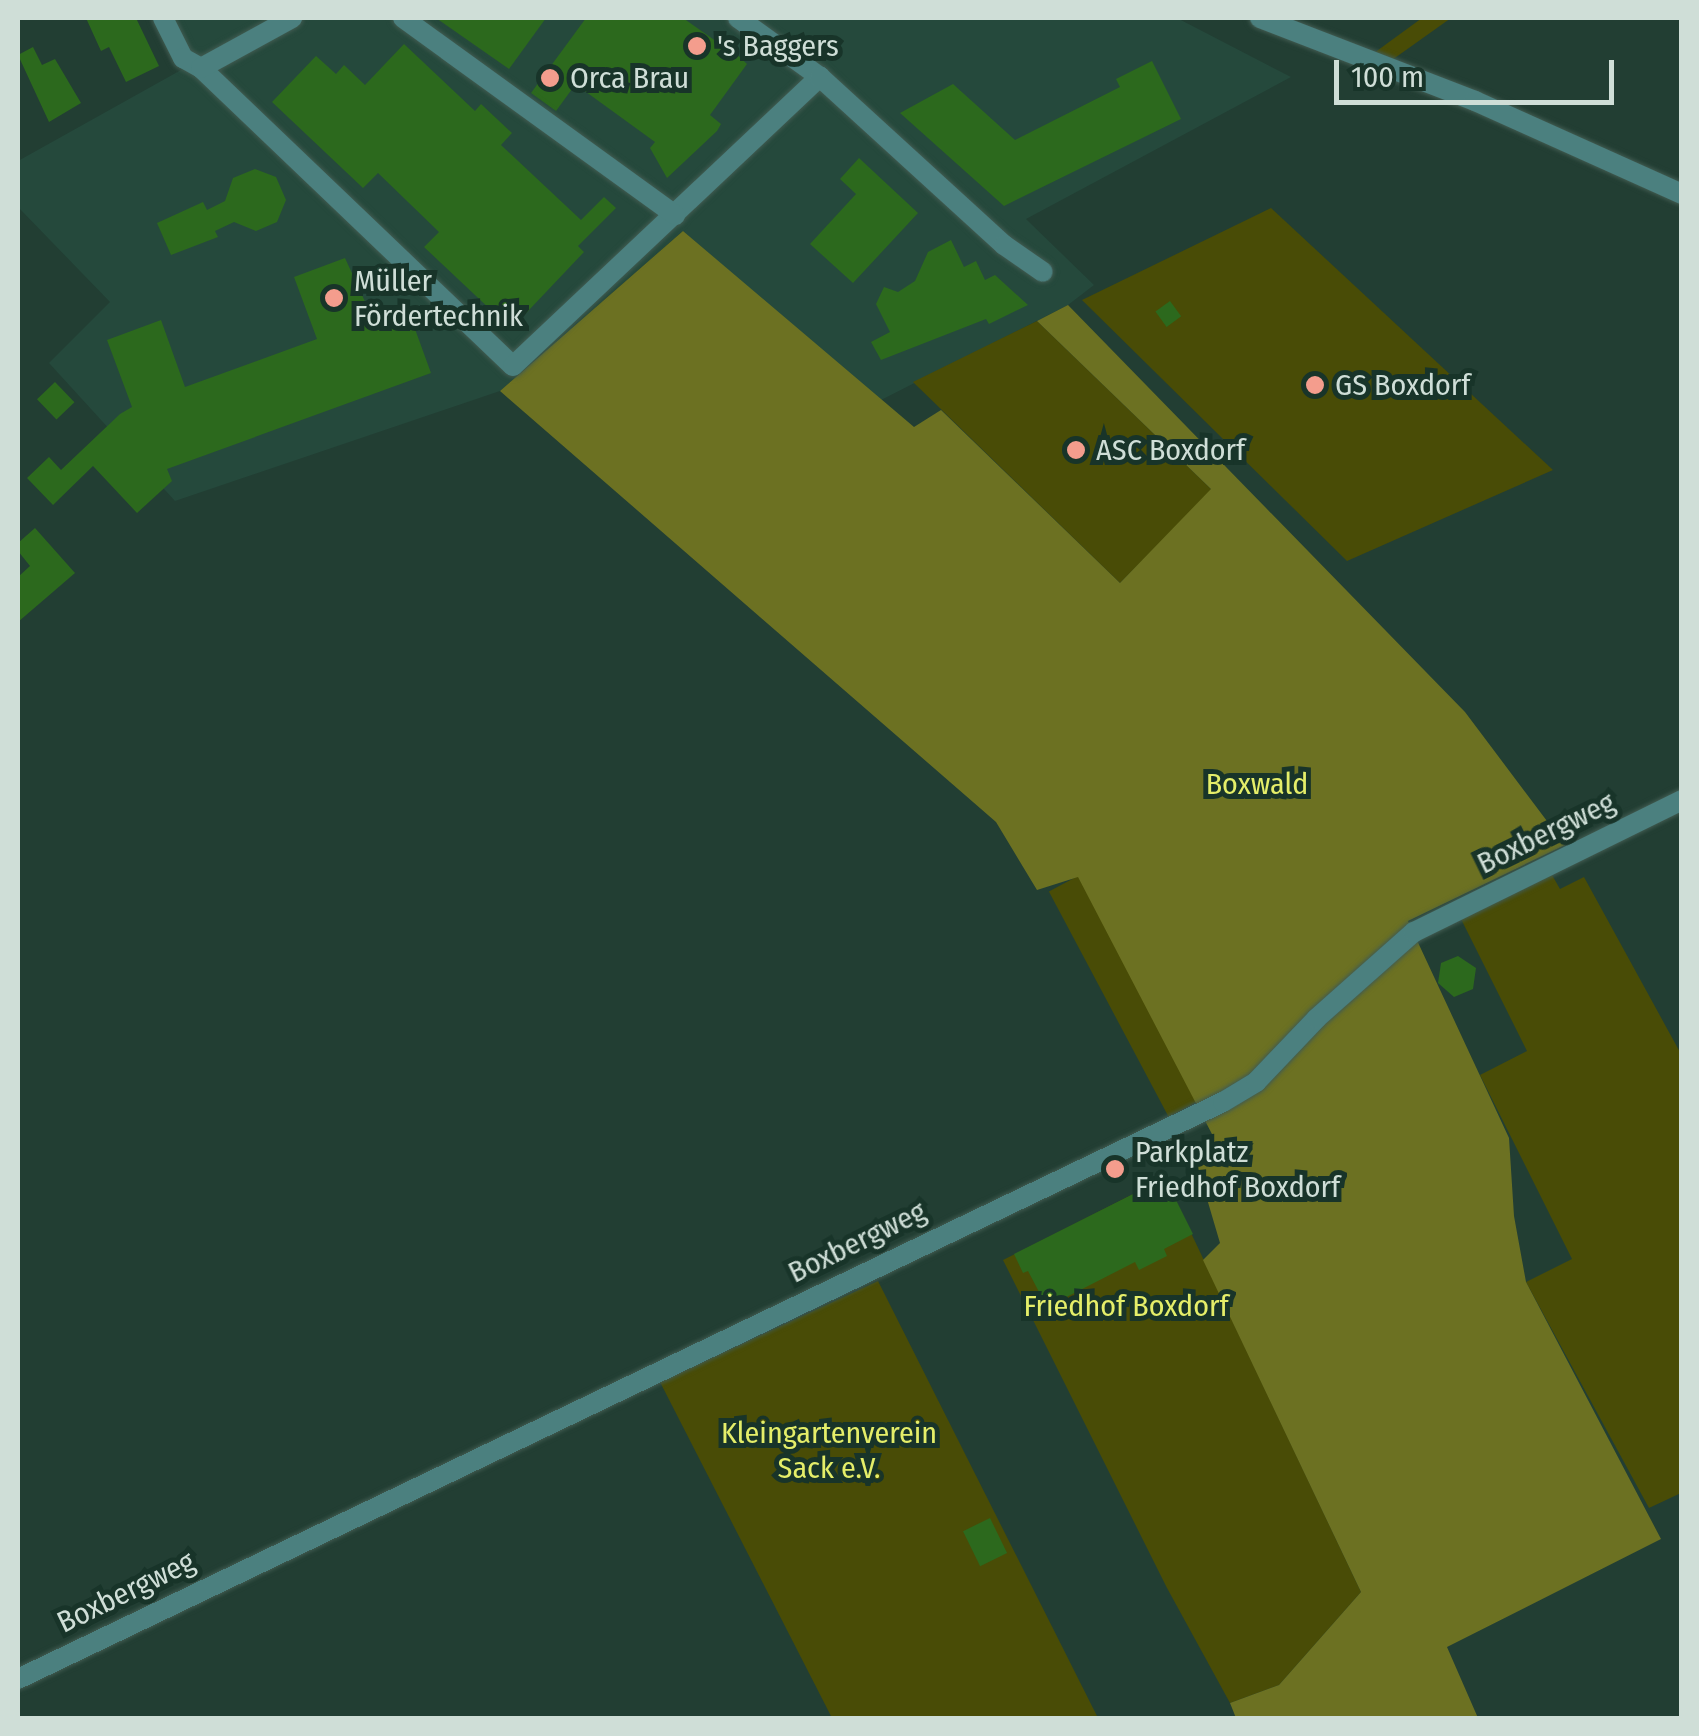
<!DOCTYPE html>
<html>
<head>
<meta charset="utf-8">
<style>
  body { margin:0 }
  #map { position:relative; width:1699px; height:1736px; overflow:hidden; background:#223e33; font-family:"Fira Sans Condensed",sans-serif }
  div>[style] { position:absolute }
  .built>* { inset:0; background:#25493c }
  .green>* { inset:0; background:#494c06; transform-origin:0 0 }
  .forest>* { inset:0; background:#6c7122 }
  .building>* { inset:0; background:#2c691d; transform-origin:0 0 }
  .roads { filter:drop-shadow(0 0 2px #415b51) drop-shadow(0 0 2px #415b51) }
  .street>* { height:20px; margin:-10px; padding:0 10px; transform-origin:10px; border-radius:10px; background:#4b807f }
  .dots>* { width:28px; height:28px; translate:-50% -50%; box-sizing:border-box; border:5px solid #183429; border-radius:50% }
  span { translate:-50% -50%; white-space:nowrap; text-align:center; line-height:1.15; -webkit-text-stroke:10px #183429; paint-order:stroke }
  .poi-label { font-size:30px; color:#cfded7 }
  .left { translate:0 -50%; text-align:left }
  .park-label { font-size:30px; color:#e5ee69 }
  .street-label { font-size:30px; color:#cfded7 }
  .frame { position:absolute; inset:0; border:20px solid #cfded7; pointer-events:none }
  .scale { position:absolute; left:1334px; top:60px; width:280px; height:45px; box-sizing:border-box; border:5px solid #cfded7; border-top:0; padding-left:12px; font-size:30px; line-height:35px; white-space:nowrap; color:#cfded7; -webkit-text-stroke:8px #183429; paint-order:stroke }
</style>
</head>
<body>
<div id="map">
  <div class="built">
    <div style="clip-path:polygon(168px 18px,1177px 18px,1291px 77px,1026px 219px,1094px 285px,1068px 305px,879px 401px,683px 231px,500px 391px,175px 501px,49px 363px,110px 302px,18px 207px,18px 161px,190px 65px)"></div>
  </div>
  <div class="green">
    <div style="clip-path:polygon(1422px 18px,1451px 18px,1392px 60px,1374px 53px)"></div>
    <div style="clip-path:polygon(1271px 208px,1553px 470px,1347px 561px,1082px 300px)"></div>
    <div style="clip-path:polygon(1037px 321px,1212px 490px,1120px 583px,913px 382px)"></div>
    <div style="clip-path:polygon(1552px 875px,1560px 889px,1584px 877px,1681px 1054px,1681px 1493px,1649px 1508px,1526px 1282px,1572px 1259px,1480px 1075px,1527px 1051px,1461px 919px)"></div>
    <div style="left:1078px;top:876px;width:255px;height:33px;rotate:62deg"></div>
    <div style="clip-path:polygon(1165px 1178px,1361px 1592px,1279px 1685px,1230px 1703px,1167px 1588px,1003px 1260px)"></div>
    <div style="clip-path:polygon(878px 1281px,1098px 1718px,832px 1718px,660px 1382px)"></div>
  </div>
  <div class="forest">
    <div style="clip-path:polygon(683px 231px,914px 427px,941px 410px,1120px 583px,1211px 489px,1037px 321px,1068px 305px,1465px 712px,1565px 845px,1408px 921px,1509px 1138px,1514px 1216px,1526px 1282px,1661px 1539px,1447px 1647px,1478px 1718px,1236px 1718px,1230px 1703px,1279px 1685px,1361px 1592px,1203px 1260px,1220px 1243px,1192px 1148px,1213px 1136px,1078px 877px,1037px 890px,996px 822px,500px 391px)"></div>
  </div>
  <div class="building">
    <div style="clip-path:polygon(86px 18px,136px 18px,159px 66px,126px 82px,109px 47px,101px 51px)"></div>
    <div style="clip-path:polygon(436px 18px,546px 18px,509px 69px)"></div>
    <div style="clip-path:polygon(586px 18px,683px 18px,720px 44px,723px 41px,747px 64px,710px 115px,721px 124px,717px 131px,667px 178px,650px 148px,655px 142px,582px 89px,575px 85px,556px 111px,531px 93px)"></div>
    <div style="clip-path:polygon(404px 44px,475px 111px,481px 104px,512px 133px,501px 145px,581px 220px,604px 197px,616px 208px,578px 246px,584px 252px,511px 329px,424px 247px,439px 232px,378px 173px,363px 188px,272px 102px,316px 56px,336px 74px,344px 65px,365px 85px)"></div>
    <div style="clip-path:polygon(33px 47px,42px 65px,55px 59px,81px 103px,49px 122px,18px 55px)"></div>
    <div style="clip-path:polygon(1152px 61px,1181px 119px,1004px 206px,900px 113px,953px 84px,1015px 140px,1120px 87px,1116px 79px)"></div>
    <div style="clip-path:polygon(859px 158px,918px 213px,853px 283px,810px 244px,856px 194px,840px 179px)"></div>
    <div style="clip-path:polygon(255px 169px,276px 177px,286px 200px,277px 222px,256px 231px,234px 222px,215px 231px,218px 237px,171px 255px,157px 223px,203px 202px,207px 210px,225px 201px,233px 178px)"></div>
    <div style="clip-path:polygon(951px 240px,964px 267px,976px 261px,985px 280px,995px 275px,1028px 305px,989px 324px,986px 319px,881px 360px,871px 342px,890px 332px,876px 304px,884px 287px,898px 292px,915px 281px,928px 252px)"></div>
    <div style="clip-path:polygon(345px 258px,373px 319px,407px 307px,431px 373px,167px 469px,172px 481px,137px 513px,93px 466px,53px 505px,27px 478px,49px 457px,61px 470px,120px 414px,132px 407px,107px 340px,161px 320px,185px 387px,317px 339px,294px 277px)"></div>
    <div style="left:1170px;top:301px;width:19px;height:18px;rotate:54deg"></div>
    <div style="left:55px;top:382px;width:28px;height:25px;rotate:46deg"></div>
    <div style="clip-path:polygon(35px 528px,75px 573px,18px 622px,18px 577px,30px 566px,18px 551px,18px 543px)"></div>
    <div style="clip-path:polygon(1458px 956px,1476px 968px,1473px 989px,1454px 997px,1438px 983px,1441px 963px)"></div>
    <div style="clip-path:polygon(1165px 1178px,1193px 1234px,1164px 1249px,1167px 1256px,1139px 1270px,1135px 1262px,1047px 1307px,1028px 1271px,1023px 1273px,1014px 1254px)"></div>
    <div style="left:990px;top:1518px;width:39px;height:30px;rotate:64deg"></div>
  </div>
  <div class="roads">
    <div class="street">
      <div style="left:163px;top:18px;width:45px;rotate:63.4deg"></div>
      <div style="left:183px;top:58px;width:21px;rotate:29deg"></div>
      <div style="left:201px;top:68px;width:431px;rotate:43.7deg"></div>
      <div style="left:513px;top:366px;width:422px;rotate:-43.3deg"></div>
      <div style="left:820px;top:77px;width:101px;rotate:-144.3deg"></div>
      <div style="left:403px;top:18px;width:336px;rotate:35.9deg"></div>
      <div style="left:1260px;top:18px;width:230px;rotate:21.1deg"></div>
      <div style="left:1475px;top:101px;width:227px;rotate:24.2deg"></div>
      <div style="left:201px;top:68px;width:104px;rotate:-28.8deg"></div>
      <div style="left:820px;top:77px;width:249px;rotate:42.4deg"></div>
      <div style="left:1004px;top:245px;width:47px;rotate:34.7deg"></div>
      <div style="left:18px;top:1679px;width:1336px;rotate:-25.59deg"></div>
      <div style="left:1223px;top:1102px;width:39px;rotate:-31deg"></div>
      <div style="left:1256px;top:1082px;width:88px;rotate:-46.4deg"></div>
      <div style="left:1317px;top:1018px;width:130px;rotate:-41.6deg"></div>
      <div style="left:1414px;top:932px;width:299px;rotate:-26.2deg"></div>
    </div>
  </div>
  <div class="dots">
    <div style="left:697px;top:46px;background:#f49d8d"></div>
    <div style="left:550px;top:78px;background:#f49d8d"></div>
    <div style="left:334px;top:298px;background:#f49d8d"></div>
    <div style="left:1315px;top:385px;background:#f49d8d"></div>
    <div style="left:1076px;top:450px;background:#f49d8d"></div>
    <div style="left:1115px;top:1169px;background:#f49d8d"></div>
  </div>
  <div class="poi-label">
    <span class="left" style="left:717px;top:46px">'s Baggers</span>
    <span class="left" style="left:570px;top:78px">Orca Brau</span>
    <span class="left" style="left:354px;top:298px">Müller<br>Fördertechnik</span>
    <span class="left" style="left:1335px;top:385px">GS Boxdorf</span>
    <span class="left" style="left:1096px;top:450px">ASC Boxdorf</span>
    <span class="left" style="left:1135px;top:1169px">Parkplatz<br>Friedhof Boxdorf</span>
  </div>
  <div class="park-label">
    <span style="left:1257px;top:784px">Boxwald</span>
    <span style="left:1126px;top:1306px">Friedhof Boxdorf</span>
    <span style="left:829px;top:1450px">Kleingartenverein<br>Sack e.V.</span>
  </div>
  <div class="street-label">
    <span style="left:1546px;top:833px;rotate:-26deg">Boxbergweg</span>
    <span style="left:857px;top:1242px;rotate:-26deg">Boxbergweg</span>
    <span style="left:126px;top:1592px;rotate:-26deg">Boxbergweg</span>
  </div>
  <div class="frame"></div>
  <div class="scale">100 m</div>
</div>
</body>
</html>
